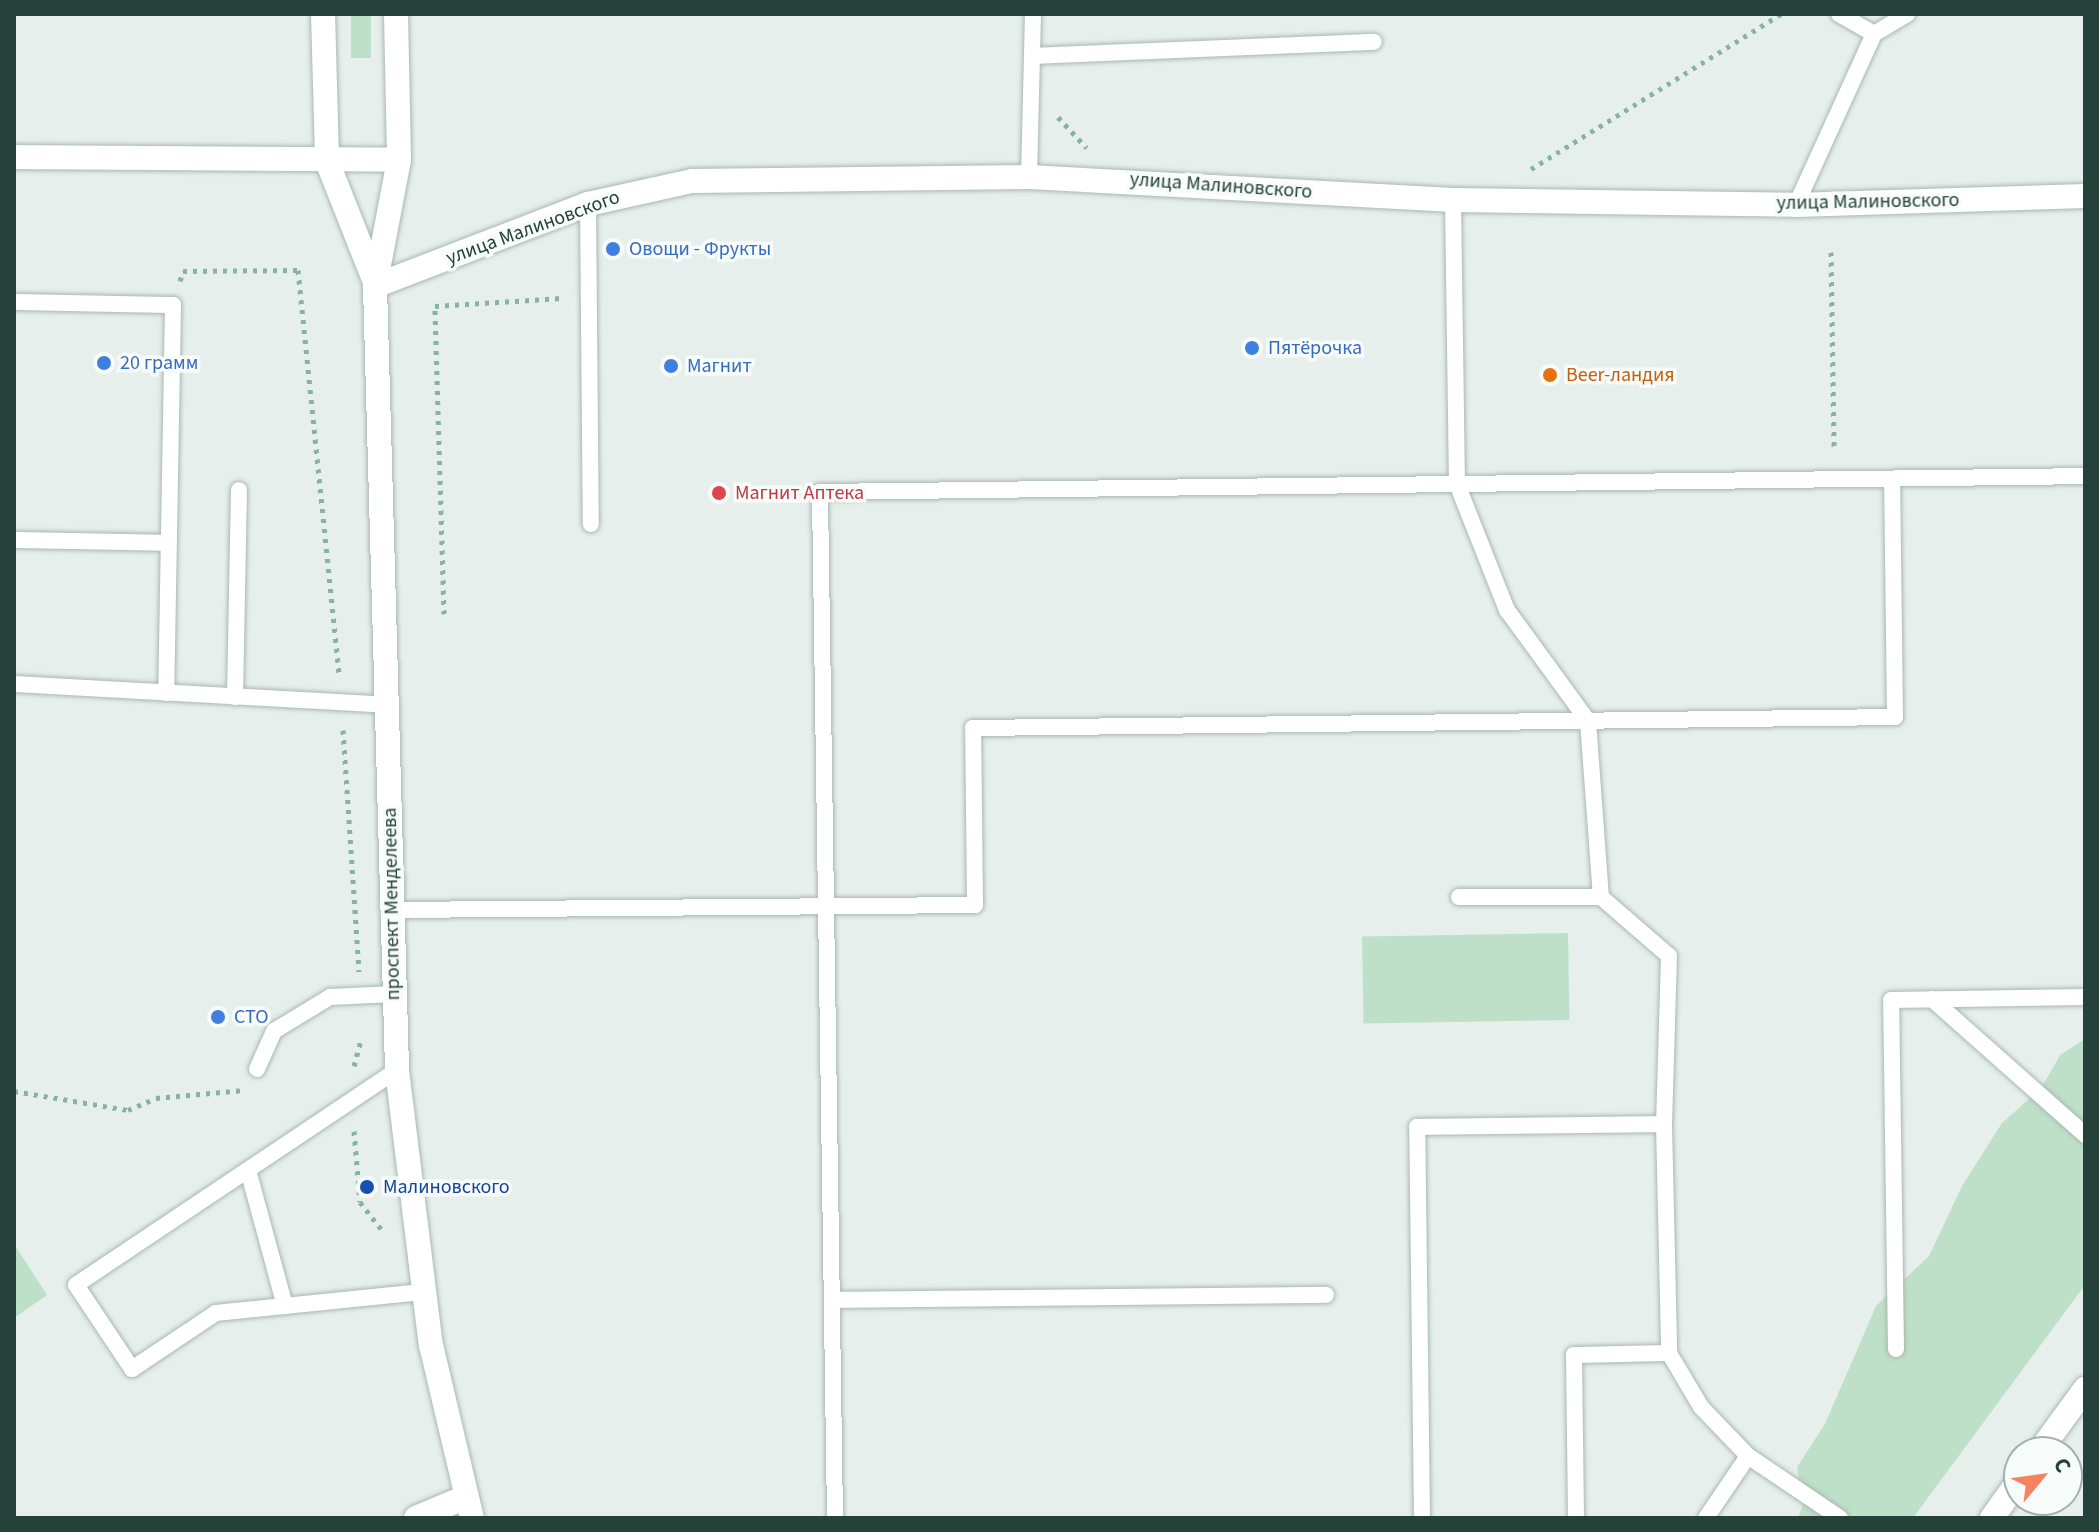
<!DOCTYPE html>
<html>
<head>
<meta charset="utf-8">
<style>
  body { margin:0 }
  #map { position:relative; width:2099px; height:1532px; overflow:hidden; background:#e6efeb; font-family:"Source Sans 3",sans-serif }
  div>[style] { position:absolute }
  .green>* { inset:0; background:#bfe0c8; transform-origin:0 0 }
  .path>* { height:5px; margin-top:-2.5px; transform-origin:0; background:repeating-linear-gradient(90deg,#86b3a5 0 4px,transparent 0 10px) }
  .roads { filter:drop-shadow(0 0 2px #a8b8b2) drop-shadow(0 0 2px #a8b8b2) }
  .service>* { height:16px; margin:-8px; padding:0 8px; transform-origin:8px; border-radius:8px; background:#fff }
  .minor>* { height:24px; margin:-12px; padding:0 12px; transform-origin:12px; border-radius:12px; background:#fff }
  .tertiary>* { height:24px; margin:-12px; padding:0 12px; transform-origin:12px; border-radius:12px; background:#fff }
  .secondary>* { height:24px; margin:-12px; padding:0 12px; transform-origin:12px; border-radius:12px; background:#fff }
  .dots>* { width:22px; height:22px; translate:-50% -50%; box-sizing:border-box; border:4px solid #f7fbf9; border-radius:50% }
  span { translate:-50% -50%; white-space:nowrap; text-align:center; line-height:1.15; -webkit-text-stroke:7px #f7fbf9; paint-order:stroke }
  .street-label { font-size:20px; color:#24423a }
  .shop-label { font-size:20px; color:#366cbe }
  .left { translate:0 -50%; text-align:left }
  .food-label { font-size:20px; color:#c56008 }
  .health-label { font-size:20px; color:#be3a42 }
  .transit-label { font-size:20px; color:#164399 }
  .frame { position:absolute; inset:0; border:16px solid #24423a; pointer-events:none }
  .north { position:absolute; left:2003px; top:1436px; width:80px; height:80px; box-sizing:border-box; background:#f7fbf9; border:2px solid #a3b1ad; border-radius:50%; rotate:61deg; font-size:22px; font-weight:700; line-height:32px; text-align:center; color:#24423a }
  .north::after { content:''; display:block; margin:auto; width:28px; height:36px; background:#f4845f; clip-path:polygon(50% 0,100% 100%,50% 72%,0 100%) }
</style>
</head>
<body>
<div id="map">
  <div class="green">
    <div style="left:351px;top:14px;width:20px;height:44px"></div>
    <div style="left:1568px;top:933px;width:87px;height:206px;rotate:89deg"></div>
    <div style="clip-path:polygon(2085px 1039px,2085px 1285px,1913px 1518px,1798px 1518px,1803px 1504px,1797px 1467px,1825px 1424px,1876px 1306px,1929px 1256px,1962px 1186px,2002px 1123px,2042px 1087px,2060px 1055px)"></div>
    <div style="clip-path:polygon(14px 1244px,47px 1295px,14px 1318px)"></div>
  </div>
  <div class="path">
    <div style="left:1058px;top:117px;width:42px;rotate:46.9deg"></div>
    <div style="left:1531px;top:169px;width:294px;rotate:-31.8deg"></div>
    <div style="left:1831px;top:252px;width:199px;rotate:89.1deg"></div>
    <div style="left:180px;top:281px;width:10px;rotate:-73deg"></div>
    <div style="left:183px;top:271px;width:115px;rotate:-0.5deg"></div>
    <div style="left:298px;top:270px;width:408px;rotate:84.2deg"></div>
    <div style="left:444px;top:614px;width:308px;rotate:-91.7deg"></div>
    <div style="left:435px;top:306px;width:127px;rotate:-3.6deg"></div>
    <div style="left:343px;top:730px;width:242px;rotate:86.2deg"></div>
    <div style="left:354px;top:1066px;width:30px;rotate:-75deg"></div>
    <div style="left:14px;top:1091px;width:116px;rotate:9.5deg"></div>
    <div style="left:128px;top:1110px;width:30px;rotate:-23deg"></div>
    <div style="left:156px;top:1098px;width:88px;rotate:-5.2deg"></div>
    <div style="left:354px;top:1131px;width:71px;rotate:85.2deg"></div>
    <div style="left:360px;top:1202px;width:39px;rotate:52deg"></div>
  </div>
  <div class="roads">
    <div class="service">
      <div style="left:1839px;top:14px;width:40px;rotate:29.7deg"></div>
      <div style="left:1874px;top:34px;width:39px;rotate:-31deg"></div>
      <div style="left:1033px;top:56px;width:341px;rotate:-2.4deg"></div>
      <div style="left:1029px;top:177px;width:163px;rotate:-88.6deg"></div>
      <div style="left:1453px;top:200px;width:284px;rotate:89.2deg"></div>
      <div style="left:1457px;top:484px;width:136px;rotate:68.4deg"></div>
      <div style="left:1507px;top:610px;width:137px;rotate:53.9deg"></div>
      <div style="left:1588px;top:721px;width:176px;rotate:85.8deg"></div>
      <div style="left:1601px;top:897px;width:90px;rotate:40.9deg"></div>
      <div style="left:1669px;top:956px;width:168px;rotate:91.7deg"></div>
      <div style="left:1664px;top:1124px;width:229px;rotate:88.7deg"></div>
      <div style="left:1669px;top:1353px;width:63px;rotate:59.3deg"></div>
      <div style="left:1701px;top:1407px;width:68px;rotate:46.2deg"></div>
      <div style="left:1748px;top:1456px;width:111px;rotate:34deg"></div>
      <div style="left:588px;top:204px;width:320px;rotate:89.5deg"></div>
      <div style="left:1796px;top:205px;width:188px;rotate:-65.5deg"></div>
      <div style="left:14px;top:302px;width:159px;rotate:1.1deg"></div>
      <div style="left:173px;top:305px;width:388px;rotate:91deg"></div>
      <div style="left:14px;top:540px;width:154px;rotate:1.1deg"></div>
      <div style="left:14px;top:684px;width:374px;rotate:3.2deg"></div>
      <div style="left:235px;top:697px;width:207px;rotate:-88.9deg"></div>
      <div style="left:1459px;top:897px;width:142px"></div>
      <div style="left:392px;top:910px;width:583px;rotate:-0.49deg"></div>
      <div style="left:975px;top:905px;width:177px;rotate:-90.6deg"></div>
      <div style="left:973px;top:728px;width:922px;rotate:-0.68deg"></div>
      <div style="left:1895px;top:717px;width:238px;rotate:-90.7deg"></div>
      <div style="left:1932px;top:999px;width:205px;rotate:41.6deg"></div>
      <div style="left:257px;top:1069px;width:42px;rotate:-65.9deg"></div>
      <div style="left:274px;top:1031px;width:66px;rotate:-31.3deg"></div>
      <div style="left:330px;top:997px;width:64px;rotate:-2.7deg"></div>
      <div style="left:397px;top:1070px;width:386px;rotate:146.2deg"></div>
      <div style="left:76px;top:1285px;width:101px;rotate:56.3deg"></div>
      <div style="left:132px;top:1369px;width:101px;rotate:-33.7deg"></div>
      <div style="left:216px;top:1313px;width:209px;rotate:-5.8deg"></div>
      <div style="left:248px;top:1170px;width:141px;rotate:74.8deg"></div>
      <div style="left:832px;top:1300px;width:494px;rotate:-0.6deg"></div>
      <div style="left:1896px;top:1349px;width:349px;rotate:-90.8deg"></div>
      <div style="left:1891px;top:1000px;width:194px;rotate:-0.9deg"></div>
      <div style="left:835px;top:1518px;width:1026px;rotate:-90.84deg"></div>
      <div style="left:820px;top:492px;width:1265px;rotate:-0.72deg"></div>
      <div style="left:1422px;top:1518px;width:391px;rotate:-90.7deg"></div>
      <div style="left:1417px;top:1127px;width:247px;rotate:-0.7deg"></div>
      <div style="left:1576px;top:1518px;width:163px;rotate:-90.7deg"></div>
      <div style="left:1574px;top:1355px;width:95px;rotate:-1.2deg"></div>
      <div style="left:1706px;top:1518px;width:75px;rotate:-55.9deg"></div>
    </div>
    <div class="minor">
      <div style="left:416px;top:1518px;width:54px;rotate:-22.8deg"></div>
    </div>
    <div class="tertiary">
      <div style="left:14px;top:157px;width:385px;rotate:0.4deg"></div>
      <div style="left:375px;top:286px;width:228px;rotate:-21.1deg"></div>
      <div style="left:588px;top:204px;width:107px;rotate:-12.5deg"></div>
      <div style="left:692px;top:181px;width:337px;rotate:-0.7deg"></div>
      <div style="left:1029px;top:177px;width:425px;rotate:3.1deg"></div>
      <div style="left:1453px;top:200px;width:343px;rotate:0.8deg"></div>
      <div style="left:1796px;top:205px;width:289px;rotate:-1.8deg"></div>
    </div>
    <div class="secondary">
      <div style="left:323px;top:14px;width:147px;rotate:88.4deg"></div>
      <div style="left:327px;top:161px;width:130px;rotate:68.4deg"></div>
      <div style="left:396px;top:14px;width:146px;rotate:88.8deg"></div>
      <div style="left:399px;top:160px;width:128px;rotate:100.8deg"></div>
      <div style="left:375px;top:286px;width:784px;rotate:88.39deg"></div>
      <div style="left:397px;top:1070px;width:277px;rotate:83deg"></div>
      <div style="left:431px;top:1345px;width:178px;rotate:76.7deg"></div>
      <div style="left:2039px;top:1452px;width:78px;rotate:-53.9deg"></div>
      <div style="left:1992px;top:1518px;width:47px;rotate:-54.6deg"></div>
    </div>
  </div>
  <div class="dots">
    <div style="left:613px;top:249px;background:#3f7fe0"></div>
    <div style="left:1252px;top:348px;background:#3f7fe0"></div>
    <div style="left:104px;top:363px;background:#3f7fe0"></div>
    <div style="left:671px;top:366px;background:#3f7fe0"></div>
    <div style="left:1550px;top:375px;background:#e8710a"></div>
    <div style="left:719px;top:493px;background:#e0444e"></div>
    <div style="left:218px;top:1017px;background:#3f7fe0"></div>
    <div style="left:367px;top:1187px;background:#1a4fb4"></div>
  </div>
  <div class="street-label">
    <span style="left:1221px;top:186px;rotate:4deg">улица Малиновского</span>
    <span style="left:1868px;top:202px;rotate:-1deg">улица Малиновского</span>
    <span style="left:533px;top:228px;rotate:-20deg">улица Малиновского</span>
    <span style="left:392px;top:904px;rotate:-91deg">проспект Менделеева</span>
  </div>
  <div class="shop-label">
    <span class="left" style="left:629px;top:249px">Овощи - Фрукты</span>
    <span class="left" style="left:1268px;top:348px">Пятёрочка</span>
    <span class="left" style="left:120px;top:363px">20 грамм</span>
    <span class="left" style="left:687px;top:366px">Магнит</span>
    <span class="left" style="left:234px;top:1017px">СТО</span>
  </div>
  <div class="food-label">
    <span class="left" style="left:1566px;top:375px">Beer-ландия</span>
  </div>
  <div class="health-label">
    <span class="left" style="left:735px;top:493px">Магнит Аптека</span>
  </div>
  <div class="transit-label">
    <span class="left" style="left:383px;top:1187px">Малиновского</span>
  </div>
  <div class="frame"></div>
  <div class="north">С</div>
</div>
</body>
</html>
